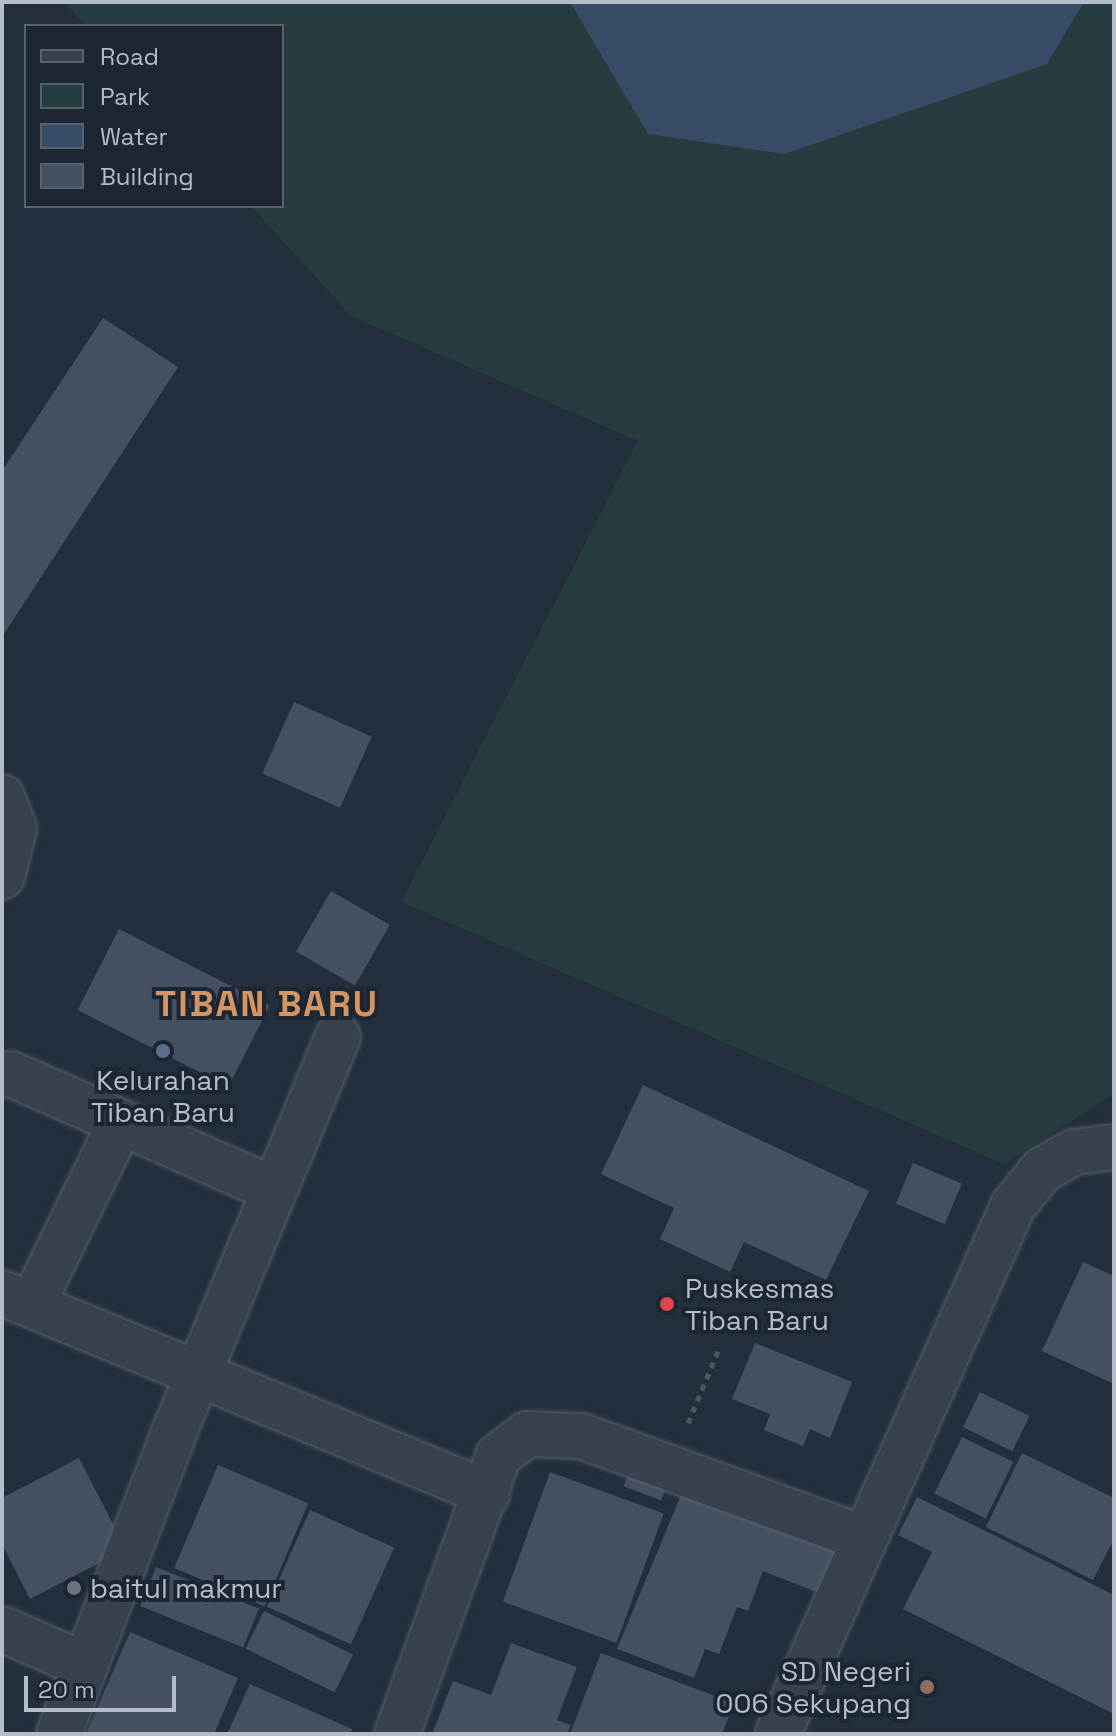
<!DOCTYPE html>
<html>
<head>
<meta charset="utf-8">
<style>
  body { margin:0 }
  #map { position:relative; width:1116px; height:1736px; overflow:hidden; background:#242f3e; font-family:"Space Grotesk",sans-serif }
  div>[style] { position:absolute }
  .green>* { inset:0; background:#263c3f }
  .water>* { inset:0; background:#394c67 }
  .building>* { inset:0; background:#455162; transform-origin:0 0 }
  .path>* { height:5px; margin-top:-2.5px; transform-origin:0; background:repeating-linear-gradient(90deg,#44595c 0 6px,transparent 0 12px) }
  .roads { filter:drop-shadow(0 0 2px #565f6c) drop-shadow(0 0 2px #565f6c) }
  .minor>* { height:44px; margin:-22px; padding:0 22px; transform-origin:22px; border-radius:22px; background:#38414e }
  .dots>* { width:22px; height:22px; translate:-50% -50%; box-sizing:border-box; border:4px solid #1d2633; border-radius:50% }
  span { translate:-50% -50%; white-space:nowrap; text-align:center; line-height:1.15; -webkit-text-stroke:8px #1d2633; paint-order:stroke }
  .poi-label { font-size:28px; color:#b4bcc9 }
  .left { translate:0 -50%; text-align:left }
  .right { translate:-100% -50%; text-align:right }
  .district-label { font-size:36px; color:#d59563; font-weight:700; letter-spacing:2px }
  .frame { position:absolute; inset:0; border:4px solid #b4bcc9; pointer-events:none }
  .legend { position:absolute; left:24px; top:24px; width:260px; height:184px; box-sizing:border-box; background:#1d2633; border:2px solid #59626f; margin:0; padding:10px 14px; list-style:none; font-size:24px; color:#b4bcc9 }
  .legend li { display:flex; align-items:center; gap:16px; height:40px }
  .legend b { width:40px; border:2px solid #59626f }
  .scale { position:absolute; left:24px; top:1676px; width:152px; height:36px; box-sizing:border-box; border:4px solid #b4bcc9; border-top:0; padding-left:10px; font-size:24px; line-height:28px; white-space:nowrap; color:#b4bcc9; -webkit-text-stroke:6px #1d2633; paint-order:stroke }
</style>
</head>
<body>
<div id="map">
  <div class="green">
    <div style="clip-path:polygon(64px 2px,570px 2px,576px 14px,1047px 64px,1084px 2px,1114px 2px,1114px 1094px,1004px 1164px,401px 902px,638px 441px,351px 316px,251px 206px,282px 206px,282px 26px,86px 26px)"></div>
  </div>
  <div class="water">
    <div style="clip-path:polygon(570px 2px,1084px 2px,1047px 64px,784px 154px,648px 134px)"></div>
  </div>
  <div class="building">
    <div style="clip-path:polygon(103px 318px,178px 367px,2px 637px,2px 471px)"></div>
    <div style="left:294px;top:702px;width:85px;height:78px;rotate:24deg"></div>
    <div style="left:331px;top:891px;width:68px;height:70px;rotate:30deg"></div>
    <div style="left:119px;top:929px;width:169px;height:91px;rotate:27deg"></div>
    <div style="clip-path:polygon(643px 1085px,869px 1191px,826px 1280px,744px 1242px,730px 1272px,660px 1239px,674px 1208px,601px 1174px)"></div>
    <div style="left:913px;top:1163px;width:53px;height:44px;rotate:23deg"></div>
    <div style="clip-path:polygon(1083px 1262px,1114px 1276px,1114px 1384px,1042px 1351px)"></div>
    <div style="clip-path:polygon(755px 1343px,852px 1382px,830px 1438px,810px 1429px,803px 1446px,764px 1430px,770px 1414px,732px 1399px)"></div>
    <div style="left:980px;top:1392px;width:55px;height:39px;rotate:26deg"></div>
    <div style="left:962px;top:1437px;width:57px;height:63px;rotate:26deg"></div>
    <div style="clip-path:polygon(1022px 1453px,1114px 1498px,1114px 1539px,1093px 1580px,986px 1527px)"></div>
    <div style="clip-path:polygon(79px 1458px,126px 1549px,30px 1599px,2px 1544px,2px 1498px)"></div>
    <div style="left:633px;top:1462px;width:40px;height:26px;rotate:21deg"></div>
    <div style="left:218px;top:1465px;width:98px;height:112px;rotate:23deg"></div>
    <div style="left:550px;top:1472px;width:121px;height:138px;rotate:20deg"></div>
    <div style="clip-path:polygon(686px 1483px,839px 1540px,819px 1593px,763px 1571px,748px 1611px,737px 1607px,719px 1654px,705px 1649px,694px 1678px,617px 1649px)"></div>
    <div style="clip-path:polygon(917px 1497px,1114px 1595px,1114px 1714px,903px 1609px,932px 1552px,898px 1535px)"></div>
    <div style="left:310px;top:1510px;width:92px;height:106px;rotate:24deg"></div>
    <div style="left:156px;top:1567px;width:111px;height:42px;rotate:22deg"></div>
    <div style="left:264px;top:1611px;width:99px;height:42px;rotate:26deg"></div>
    <div style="clip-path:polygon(130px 1632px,238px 1678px,214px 1734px,86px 1734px)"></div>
    <div style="clip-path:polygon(511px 1643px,577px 1667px,557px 1720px,571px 1725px,567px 1734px,432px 1734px,453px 1681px,491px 1695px)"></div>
    <div style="clip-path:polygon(601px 1653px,734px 1703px,722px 1734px,570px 1734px)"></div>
    <div style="clip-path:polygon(250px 1684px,352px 1729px,350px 1734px,227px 1734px)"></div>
  </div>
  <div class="path">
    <div style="left:688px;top:1423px;width:78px;rotate:-67.4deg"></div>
  </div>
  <div class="roads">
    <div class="minor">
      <div style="left:2px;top:797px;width:33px;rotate:69deg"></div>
      <div style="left:14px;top:828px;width:50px;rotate:103.8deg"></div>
      <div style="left:11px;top:1074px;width:286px;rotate:23.7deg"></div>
      <div style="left:2px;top:1293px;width:525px;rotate:22.41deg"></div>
      <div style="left:32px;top:1305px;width:201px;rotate:-64.1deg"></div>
      <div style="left:2px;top:1629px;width:90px;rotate:23.7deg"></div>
      <div style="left:59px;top:1734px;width:320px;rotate:-69.1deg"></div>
      <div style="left:173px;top:1435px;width:431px;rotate:-67.5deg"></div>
      <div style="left:397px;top:1734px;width:296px;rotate:-70deg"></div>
      <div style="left:498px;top:1456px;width:36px;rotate:-37deg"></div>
      <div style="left:527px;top:1434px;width:54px;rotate:2.1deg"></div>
      <div style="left:581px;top:1436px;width:302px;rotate:19.9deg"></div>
      <div style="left:778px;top:1734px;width:578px;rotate:-66.01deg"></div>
      <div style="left:1013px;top:1206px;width:46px;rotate:-51.1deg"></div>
      <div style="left:1042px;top:1170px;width:37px;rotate:-29deg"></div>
      <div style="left:1074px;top:1152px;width:40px;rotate:-7.1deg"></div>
    </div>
  </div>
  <div class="dots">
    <div style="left:163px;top:1051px;background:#5c6f8a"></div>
    <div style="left:667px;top:1304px;background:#e0444e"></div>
    <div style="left:74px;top:1588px;background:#6b7280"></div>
    <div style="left:927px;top:1687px;background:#8d6e63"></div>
  </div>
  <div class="poi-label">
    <span style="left:163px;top:1096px">Kelurahan<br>Tiban Baru</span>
    <span class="left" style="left:685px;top:1304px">Puskesmas<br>Tiban Baru</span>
    <span class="left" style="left:90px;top:1588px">baitul makmur</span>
    <span class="right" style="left:911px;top:1687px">SD Negeri<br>006 Sekupang</span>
  </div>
  <div class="district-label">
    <span style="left:267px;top:1005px">TIBAN BARU</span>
  </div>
  <div class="frame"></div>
  <ul class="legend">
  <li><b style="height:10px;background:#38414e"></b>Road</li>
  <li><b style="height:22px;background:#263c3f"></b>Park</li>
  <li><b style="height:22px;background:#394c67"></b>Water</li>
  <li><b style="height:22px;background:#455162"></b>Building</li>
  </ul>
  <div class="scale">20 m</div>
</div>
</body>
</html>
